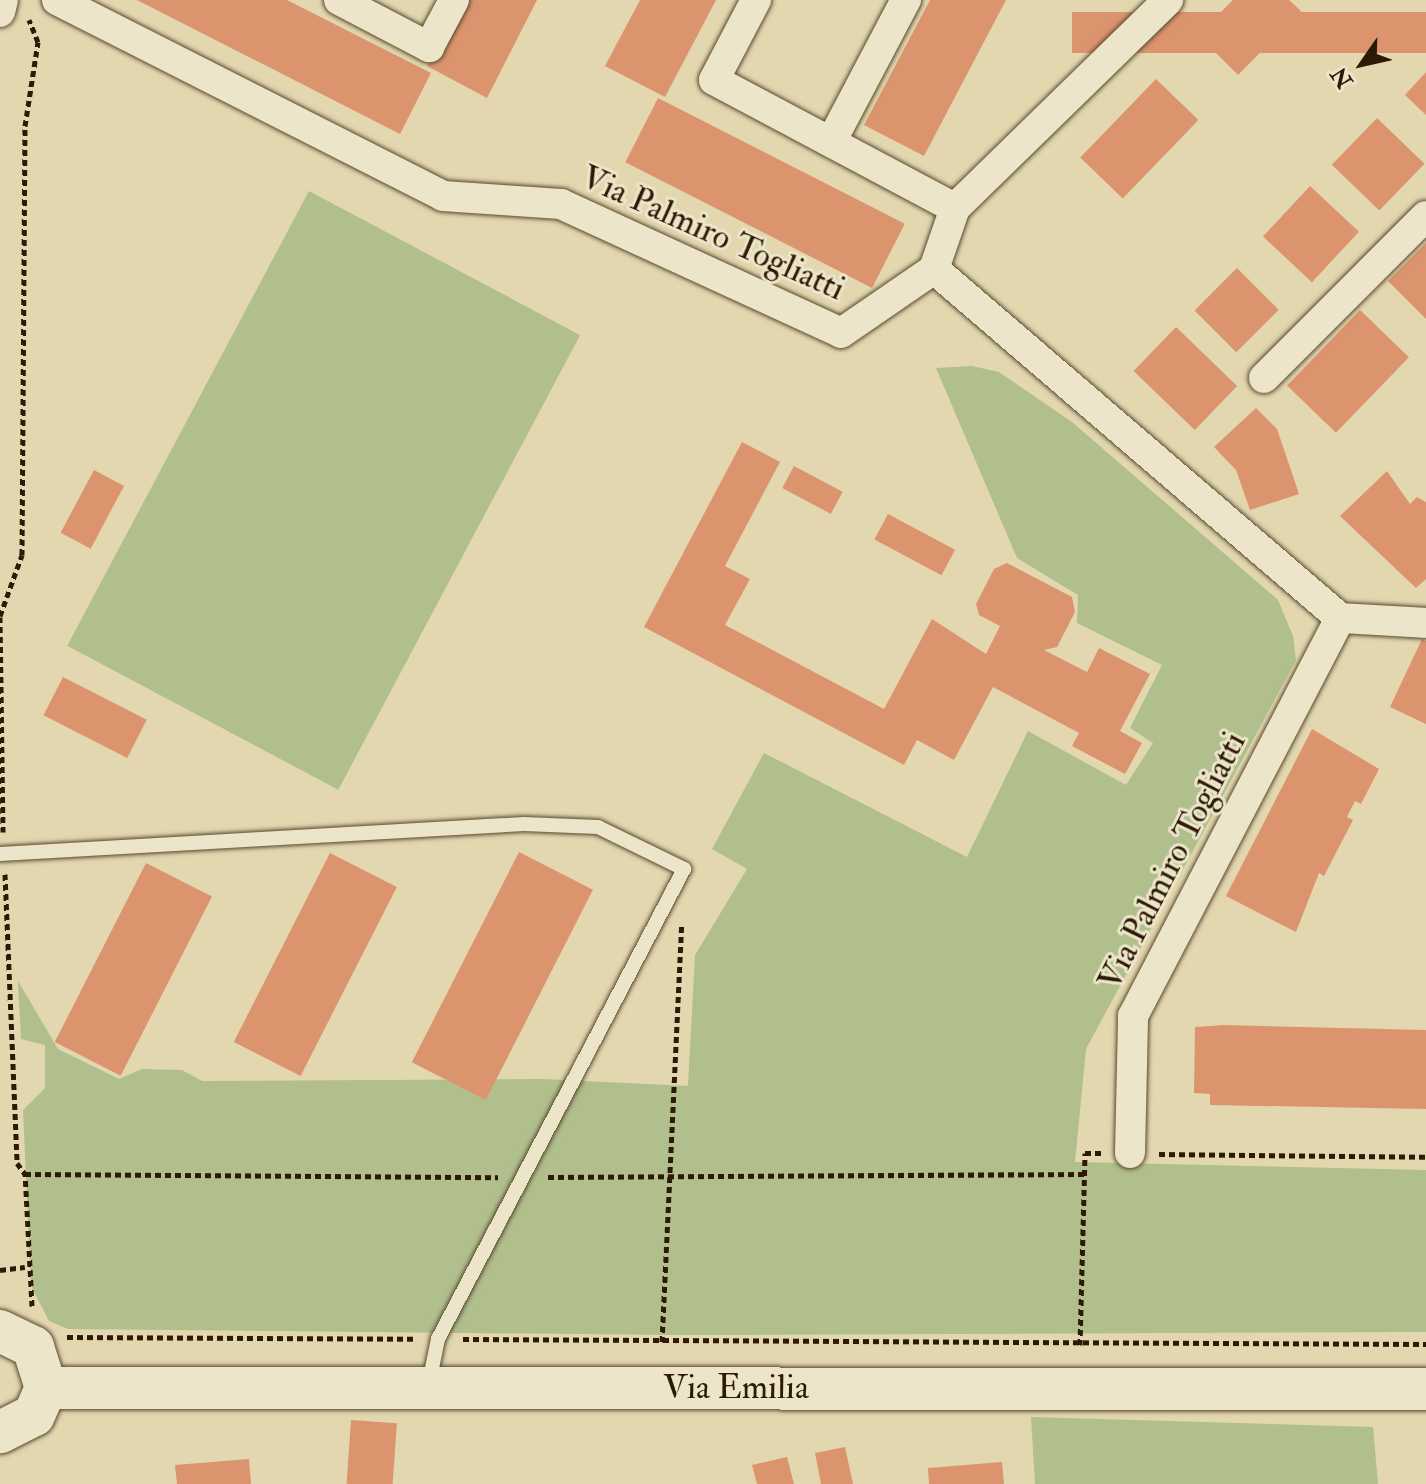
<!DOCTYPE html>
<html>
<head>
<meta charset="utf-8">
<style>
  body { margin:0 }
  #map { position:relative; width:1426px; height:1484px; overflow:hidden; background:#e2d7ae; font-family:"IM FELL Double Pica",serif }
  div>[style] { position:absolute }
  .green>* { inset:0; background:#b0bf8c; transform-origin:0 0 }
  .building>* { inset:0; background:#dc946f; transform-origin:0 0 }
  .path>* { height:5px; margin-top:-2.5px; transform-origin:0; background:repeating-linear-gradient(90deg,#2c1a06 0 6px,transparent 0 10px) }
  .roads { filter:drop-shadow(0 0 2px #5a4930) drop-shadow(0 0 2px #5a4930) }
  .lane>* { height:14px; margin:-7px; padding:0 7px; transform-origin:7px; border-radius:7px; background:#ece5ca }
  .street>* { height:30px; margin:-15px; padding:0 15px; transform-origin:15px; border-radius:15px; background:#ece5ca }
  .secondary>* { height:42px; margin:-21px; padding:0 21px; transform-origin:21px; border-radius:21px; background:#ece5ca }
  span { translate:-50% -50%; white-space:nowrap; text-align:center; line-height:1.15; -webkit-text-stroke:6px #ece5ca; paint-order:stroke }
  .street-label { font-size:34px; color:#2c1a06 }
  .north { position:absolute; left:1322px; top:24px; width:80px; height:80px; -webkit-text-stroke:6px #ece5ca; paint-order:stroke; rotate:236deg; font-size:22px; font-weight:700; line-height:32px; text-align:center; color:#2c1a06 }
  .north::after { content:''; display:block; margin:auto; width:28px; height:36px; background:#2c1a06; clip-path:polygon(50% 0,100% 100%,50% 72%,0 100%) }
</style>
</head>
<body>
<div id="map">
  <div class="green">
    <div style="left:309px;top:191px;width:307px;height:515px;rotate:28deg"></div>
    <div style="clip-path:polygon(972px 366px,999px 372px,1072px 422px,1278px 600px,1293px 636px,1296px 660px,1086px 1049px,1075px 1162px,1426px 1170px,1426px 1332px,674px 1335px,68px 1329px,49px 1321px,31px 1286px,23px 1110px,45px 1088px,45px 1045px,21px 1039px,18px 981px,58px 1049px,119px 1079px,142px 1069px,182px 1070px,202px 1081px,543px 1079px,688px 1086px,695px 955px,747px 869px,712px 849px,764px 753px,967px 857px,1028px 731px,1126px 785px,1153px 743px,1130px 728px,1162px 665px,1077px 623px,1078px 595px,1017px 558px,936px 368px)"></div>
    <div style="clip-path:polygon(1031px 1417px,1373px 1427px,1378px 1484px,1035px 1484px)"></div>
  </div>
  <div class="building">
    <div style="clip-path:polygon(137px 0,287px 0,431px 73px,400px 134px)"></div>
    <div style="clip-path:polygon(461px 0,537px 0,487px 98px,427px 66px)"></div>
    <div style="clip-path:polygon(640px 0,716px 0,665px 97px,605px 66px)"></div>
    <div style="clip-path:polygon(930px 0,1006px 0,924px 156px,864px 125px)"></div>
    <div style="clip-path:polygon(1233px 0,1289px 0,1301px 11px,1238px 75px,1198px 35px)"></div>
    <div style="left:1426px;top:12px;width:41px;height:354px;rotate:90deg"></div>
    <div style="clip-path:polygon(1426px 72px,1426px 115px,1405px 95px)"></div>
    <div style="left:1156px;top:79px;width:59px;height:109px;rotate:44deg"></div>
    <div style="left:658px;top:98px;width:277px;height:72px;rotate:27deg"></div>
    <div style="left:1377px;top:118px;width:66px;height:65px;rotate:44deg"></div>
    <div style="left:1310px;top:186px;width:67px;height:69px;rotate:43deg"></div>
    <div style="clip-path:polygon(1426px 243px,1426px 319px,1388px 281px)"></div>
    <div style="left:1237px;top:268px;width:59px;height:60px;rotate:45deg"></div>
    <div style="left:1360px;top:310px;width:68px;height:105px;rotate:44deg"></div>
    <div style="left:1176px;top:327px;width:85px;height:61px;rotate:44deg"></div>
    <div style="clip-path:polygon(1256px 408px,1277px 429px,1299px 494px,1250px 510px,1236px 470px,1214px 447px)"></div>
    <div style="clip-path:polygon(742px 442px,780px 462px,725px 566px,750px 579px,725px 625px,884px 709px,932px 619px,986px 654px,1000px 626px,979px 615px,976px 604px,994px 569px,1007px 563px,1072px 597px,1075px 612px,1057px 647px,1044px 650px,1087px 672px,1099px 648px,1150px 674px,1120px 731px,1142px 743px,1125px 774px,1072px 746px,1079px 733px,993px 687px,954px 760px,917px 740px,904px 765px,644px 627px)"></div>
    <div style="left:794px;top:466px;width:55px;height:25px;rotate:28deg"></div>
    <div style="left:94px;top:470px;width:34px;height:71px;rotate:28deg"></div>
    <div style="clip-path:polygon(1387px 471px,1410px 504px,1417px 497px,1426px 502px,1426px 579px,1416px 588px,1340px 516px)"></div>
    <div style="left:888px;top:514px;width:76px;height:29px;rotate:28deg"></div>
    <div style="clip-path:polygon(1422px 639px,1426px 641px,1426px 724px,1390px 707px)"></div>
    <div style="left:63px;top:677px;width:94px;height:43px;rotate:27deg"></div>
    <div style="clip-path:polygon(1312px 729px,1379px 769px,1361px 804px,1355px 801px,1347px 817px,1353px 820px,1324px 876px,1319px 873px,1296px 932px,1226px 896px)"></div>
    <div style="left:519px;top:852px;width:83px;height:236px;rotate:27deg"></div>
    <div style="left:330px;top:853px;width:75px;height:212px;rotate:27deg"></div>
    <div style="left:146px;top:863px;width:74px;height:201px;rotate:27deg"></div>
    <div style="clip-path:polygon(1224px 1025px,1426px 1030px,1426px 1109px,1210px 1105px,1210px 1094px,1194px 1093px,1195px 1027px)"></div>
    <div style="left:351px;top:1420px;width:46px;height:64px;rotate:4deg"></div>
    <div style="clip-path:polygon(845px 1447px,853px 1484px,821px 1484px,815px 1453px)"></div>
    <div style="clip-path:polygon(787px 1457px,794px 1484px,757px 1484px,752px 1465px)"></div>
    <div style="clip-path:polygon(249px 1459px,251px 1484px,177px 1484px,175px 1465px)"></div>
    <div style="clip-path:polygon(1002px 1462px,1004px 1484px,929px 1484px,928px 1468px)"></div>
  </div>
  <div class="path">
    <div style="left:0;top:616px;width:65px;rotate:-70.2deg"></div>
    <div style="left:22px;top:555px;width:429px;rotate:-89.6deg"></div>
    <div style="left:25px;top:126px;width:85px;rotate:-81.2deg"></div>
    <div style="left:38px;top:42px;width:24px;rotate:-112deg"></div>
    <div style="left:0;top:617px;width:215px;rotate:89.2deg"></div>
    <div style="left:5px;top:874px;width:289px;rotate:87.6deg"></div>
    <div style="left:17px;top:1163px;width:14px;rotate:54deg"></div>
    <div style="left:1159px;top:1154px;width:267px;rotate:0.6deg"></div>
    <div style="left:548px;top:1177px;width:537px;rotate:-0.32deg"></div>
    <div style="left:0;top:1270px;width:25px;rotate:-7deg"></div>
    <div style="left:32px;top:1306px;width:132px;rotate:-93deg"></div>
    <div style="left:25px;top:1174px;width:473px;rotate:0.4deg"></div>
    <div style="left:67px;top:1337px;width:350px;rotate:0.3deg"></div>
    <div style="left:463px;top:1339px;width:963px;rotate:0.3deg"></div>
    <div style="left:662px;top:1342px;width:419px;rotate:-87.3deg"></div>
    <div style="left:1080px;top:1345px;width:192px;rotate:-88.5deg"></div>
    <div style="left:1085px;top:1153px;width:16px"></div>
  </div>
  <div class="roads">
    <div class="lane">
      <div style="left:0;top:854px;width:525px;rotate:-3.28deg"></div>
      <div style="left:524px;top:824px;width:74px;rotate:2.3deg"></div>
      <div style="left:598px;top:827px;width:96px;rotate:26deg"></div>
      <div style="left:684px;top:869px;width:530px;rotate:117.63deg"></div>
      <div style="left:438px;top:1339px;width:45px;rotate:101.6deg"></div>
    </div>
    <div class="street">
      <div style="left:57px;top:0;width:433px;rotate:26.9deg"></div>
      <div style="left:443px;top:196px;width:118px;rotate:3.9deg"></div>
      <div style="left:561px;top:204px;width:308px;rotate:24.7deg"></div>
      <div style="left:841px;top:333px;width:113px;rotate:-34.5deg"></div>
      <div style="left:934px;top:269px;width:535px;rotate:40.68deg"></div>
      <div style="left:1340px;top:618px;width:86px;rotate:3.3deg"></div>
      <div style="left:339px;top:0;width:102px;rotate:27.6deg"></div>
      <div style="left:429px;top:47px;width:53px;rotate:-62deg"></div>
      <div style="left:756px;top:0;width:90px;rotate:117.7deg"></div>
      <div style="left:714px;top:80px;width:273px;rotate:28deg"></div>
      <div style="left:0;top:12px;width:12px;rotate:-76deg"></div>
      <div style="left:831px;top:142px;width:161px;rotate:-62.2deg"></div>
      <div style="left:934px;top:269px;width:65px;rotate:-71deg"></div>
      <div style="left:955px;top:208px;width:298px;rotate:-44.3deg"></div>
      <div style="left:1264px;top:378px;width:229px;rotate:-45deg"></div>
      <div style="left:1130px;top:1153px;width:137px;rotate:-88.7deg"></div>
      <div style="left:1133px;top:1016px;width:449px;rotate:-62.5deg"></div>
    </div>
    <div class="secondary">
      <div style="left:0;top:1331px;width:37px;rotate:26deg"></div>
      <div style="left:33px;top:1347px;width:43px;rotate:72.4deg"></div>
      <div style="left:46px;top:1388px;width:30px;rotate:114deg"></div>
      <div style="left:34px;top:1415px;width:38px;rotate:153deg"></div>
      <div style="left:46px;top:1388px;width:1380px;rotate:0.04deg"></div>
    </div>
  </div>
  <div class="street-label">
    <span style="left:713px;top:233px;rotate:24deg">Via Palmiro Togliatti</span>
    <span style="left:1172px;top:861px;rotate:-63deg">Via Palmiro Togliatti</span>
    <span style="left:736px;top:1388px">Via Emilia</span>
  </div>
  <div class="north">N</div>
</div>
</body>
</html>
